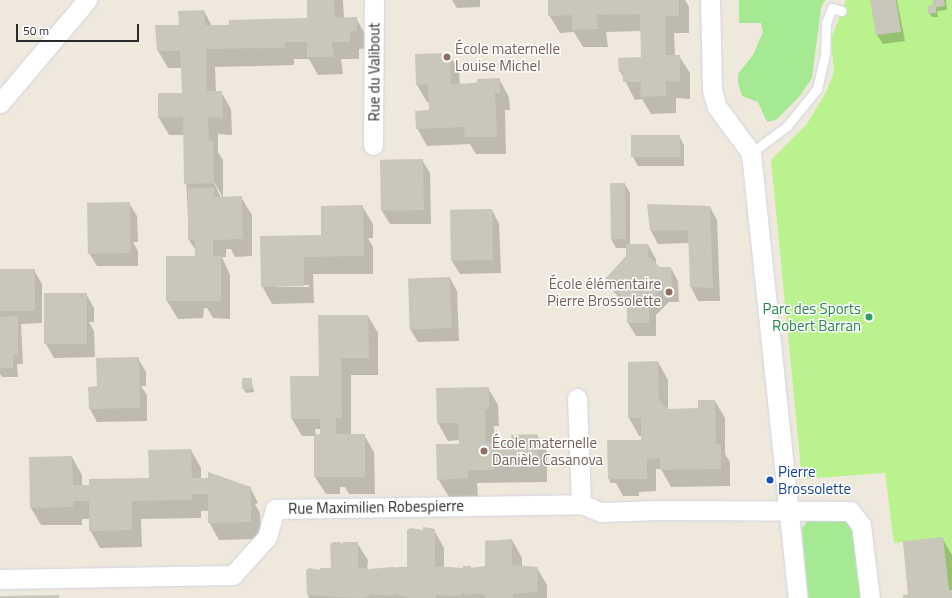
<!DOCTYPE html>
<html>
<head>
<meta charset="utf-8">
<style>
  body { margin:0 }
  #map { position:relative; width:952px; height:598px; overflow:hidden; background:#eee9dc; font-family:"Titillium Web",sans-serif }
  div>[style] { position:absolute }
  .green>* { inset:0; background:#a5ea93 }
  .pitch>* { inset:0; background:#baf38e }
  .shadow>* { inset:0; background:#0003 }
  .building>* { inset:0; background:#c9c7ba; transform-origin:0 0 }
  .roads { filter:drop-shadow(0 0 1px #d1d2e5) drop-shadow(0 0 1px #d1d2e5) }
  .service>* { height:9px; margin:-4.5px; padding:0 4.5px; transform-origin:4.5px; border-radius:4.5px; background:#fff }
  .minor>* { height:19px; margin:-9.5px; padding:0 9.5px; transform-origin:9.5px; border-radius:9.5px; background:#fff }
  .dots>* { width:11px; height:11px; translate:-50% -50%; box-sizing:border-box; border:2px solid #fff; border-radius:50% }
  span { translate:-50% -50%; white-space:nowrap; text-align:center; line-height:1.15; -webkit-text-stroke:3px #fff; paint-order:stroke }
  .education-label { font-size:15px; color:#785e54 }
  .left { translate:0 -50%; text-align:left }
  .right { translate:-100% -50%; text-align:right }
  .street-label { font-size:15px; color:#2b2b2b }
  .leisure-label { font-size:15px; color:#27864d }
  .transit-label { font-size:15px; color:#164399 }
  .scale { position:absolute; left:16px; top:24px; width:123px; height:18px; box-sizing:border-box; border:2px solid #2b2b2b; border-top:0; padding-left:5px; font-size:12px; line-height:14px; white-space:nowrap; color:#2b2b2b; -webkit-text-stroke:3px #fff; paint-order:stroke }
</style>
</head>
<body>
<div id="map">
  <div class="green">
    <div style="clip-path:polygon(739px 0,825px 0,821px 8px,812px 78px,799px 97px,776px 120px,767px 122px,758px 102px,742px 96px,738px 83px,738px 74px,753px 55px,763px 32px,761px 23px,739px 23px)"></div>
    <div style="clip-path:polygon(810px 518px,837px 518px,849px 523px,855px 535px,863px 598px,808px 598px,802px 528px)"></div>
  </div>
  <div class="pitch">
    <div style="clip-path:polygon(846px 0,952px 0,952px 598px,903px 598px,903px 595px,908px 594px,903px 542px,894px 543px,885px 473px,802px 479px,771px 160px,807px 124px,826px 92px,834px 72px,831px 39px)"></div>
  </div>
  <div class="shadow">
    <div style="clip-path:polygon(evenodd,308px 0,343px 0,344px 18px,356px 18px,366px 36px,367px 48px,359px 49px,359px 59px,341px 59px,343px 74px,318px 75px,309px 59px,294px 59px,294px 65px,215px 67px,216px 92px,221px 92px,231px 109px,232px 135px,218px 134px,218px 152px,223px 160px,223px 198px,241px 197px,252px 215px,252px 256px,235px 257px,231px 249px,226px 249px,226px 257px,222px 257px,230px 275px,230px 319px,213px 318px,207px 308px,204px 308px,203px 318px,178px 319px,167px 301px,167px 257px,196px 257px,196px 251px,189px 240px,184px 135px,169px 135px,159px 118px,183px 94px,182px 68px,168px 68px,158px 51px,180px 26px,204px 11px,212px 26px,308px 19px,308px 0,212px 178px,223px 198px,221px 198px,212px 178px)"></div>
    <div style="clip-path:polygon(452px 0,480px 0,480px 7px,457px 8px)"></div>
    <div style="clip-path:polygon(549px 0,685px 0,689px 7px,689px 33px,674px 33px,675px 56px,679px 56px,690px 73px,690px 99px,676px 98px,676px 113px,651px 114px,642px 99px,635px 100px,620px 71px,642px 58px,641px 31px,606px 32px,608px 47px,583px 47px,574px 32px,560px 33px,549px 15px)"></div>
    <div style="clip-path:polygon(871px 0,897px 0,905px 41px,883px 44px,877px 35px)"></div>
    <div style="clip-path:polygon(934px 0,946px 0,947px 10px,937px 11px,938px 17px,932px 17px,929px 13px,934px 6px)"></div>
    <div style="clip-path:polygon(449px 54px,459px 71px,460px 85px,499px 79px,509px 97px,510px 110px,505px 110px,506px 154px,476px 154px,470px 144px,427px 146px,417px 128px,430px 111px,430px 102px,427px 102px,417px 85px)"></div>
    <div style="clip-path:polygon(679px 136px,684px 145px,684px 166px,638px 166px,633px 157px,632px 137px)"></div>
    <div style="clip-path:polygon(422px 160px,430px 173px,431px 224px,390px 224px,382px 211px)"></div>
    <div style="clip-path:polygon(625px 184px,630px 193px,630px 245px,648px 245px,656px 259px,656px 265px,659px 268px,671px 268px,678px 281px,679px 302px,669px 302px,656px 315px,656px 336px,636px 336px,628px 323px,628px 307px,614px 292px,606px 279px,627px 257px,627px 248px,616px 248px,611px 239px)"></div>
    <div style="clip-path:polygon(129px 203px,137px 216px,138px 242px,133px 242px,138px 251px,138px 266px,97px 266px,89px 253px)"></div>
    <div style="clip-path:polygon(evenodd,362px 206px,373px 224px,373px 238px,368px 238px,373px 247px,373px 274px,313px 274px,314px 303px,272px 304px,262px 286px,322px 236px,362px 206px,278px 285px,309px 285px,309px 287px,278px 287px,278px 285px)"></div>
    <div style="clip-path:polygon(710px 207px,717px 220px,720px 301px,698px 301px,691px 287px,689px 243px,658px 244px,651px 231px)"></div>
    <div style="clip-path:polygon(492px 210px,499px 224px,501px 273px,460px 274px,452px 261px)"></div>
    <div style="clip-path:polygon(0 270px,34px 270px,42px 284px,42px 323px,21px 324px,23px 364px,17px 364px,18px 377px,2px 377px,0 374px)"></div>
    <div style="clip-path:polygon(450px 278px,457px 291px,459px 341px,418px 342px,410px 329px,409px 279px)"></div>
    <div style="clip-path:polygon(86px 294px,94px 308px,94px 322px,89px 322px,94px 331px,95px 357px,54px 358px,46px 344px)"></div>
    <div style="clip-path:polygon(evenodd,368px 316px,378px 333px,378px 375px,351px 375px,351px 435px,364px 435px,374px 452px,375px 494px,349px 494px,345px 487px,340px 487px,340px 494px,326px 494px,315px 477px,315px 436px,302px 436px,292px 419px,320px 377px,368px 316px,315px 429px,321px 429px,321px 435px,316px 436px,315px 429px)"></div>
    <div style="clip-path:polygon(138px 358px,146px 372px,146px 386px,141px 386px,147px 395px,147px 421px,97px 422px,90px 409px)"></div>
    <div style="clip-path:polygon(658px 362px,668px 380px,668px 410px,699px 409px,715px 401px,725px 418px,725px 454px,730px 462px,730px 486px,671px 487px,661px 469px,656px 469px,656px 491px,639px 492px,639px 496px,623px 496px,616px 483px,611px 483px,609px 479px,642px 441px,642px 436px,639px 436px,629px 418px,629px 363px)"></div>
    <div style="clip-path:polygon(251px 379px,254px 392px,246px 393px,243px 388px)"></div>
    <div style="clip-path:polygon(488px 388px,498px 405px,499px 426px,494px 426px,495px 444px,513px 443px,537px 435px,547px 452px,547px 482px,477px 483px,478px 496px,449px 497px,438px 479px,460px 445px,460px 440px,448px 441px,438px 423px,437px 389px)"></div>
    <div style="clip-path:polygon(191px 450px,201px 468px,201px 479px,250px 487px,258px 503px,255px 504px,260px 513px,261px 539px,219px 540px,209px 522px,209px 511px,201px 511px,201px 518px,141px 519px,142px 547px,100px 548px,90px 530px,90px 519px,82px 519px,82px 525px,41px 525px,31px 508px,72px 457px,82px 475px,82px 486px,150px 479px)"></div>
    <div style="clip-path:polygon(434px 530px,444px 548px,444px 568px,464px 569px,471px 567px,474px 572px,475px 567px,484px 567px,486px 570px,487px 540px,499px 543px,512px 540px,522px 558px,522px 567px,537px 568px,547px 585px,547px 598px,309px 598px,308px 595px,307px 571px,316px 569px,321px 576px,332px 572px,342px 545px,357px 543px,368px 560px,367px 570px,397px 572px,408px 568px,424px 531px)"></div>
    <div style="clip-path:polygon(942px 538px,952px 555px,952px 598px,904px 598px,910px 595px)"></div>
  </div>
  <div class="building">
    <div style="clip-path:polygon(307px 0,334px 0,335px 18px,357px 17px,357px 31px,350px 31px,350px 42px,332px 42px,334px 57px,307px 57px,307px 42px,285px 42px,284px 48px,206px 49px,207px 91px,222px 91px,223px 118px,208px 117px,209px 141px,213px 141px,214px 183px,184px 184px,183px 117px,158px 118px,158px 93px,182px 93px,180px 51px,157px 51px,155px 25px,179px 25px,178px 11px,204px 10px,205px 25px,229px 25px,229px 20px,307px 18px)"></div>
    <div style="clip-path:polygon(548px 0,679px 0,679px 16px,665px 16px,666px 55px,680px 55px,680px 82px,666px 81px,666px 96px,640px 97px,641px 82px,623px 82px,623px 71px,619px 72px,618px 58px,641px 57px,640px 14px,596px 15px,599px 29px,572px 30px,572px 15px,548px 16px)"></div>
    <div style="clip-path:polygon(870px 0,896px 0,901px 32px,876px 35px)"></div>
    <div style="clip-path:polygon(933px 0,944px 0,945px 6px,936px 7px,936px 13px,928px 14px,928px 6px,933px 5px)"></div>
    <div style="clip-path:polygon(450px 53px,451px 84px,477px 83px,477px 79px,500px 78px,500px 93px,495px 93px,497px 137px,465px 137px,464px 127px,416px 129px,415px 111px,429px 110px,428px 84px,416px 85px,415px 54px)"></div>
    <div style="left:680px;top:135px;width:22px;height:49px;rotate:90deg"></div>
    <div style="left:423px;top:159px;width:51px;height:43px;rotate:89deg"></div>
    <div style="left:625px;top:183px;width:56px;height:15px;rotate:89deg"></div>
    <div style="clip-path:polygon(188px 188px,214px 188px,214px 197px,242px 196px,243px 239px,213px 240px,213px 256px,221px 256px,221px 301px,166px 301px,166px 256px,195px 256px,195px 240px,188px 240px)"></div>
    <div style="left:130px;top:202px;width:51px;height:43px;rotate:89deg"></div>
    <div style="clip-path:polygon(647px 204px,710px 206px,713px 288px,690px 287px,688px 230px,650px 231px)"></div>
    <div style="clip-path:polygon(363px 205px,364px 256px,304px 257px,304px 286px,261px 287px,260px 236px,321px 235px,321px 206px)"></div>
    <div style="left:492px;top:209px;width:51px;height:42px;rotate:89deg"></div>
    <div style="clip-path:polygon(626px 244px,648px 244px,648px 256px,660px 267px,671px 267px,672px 289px,661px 289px,649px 301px,649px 323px,627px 323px,627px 302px,605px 279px,626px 256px)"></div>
    <div style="left:0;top:269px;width:35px;height:42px"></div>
    <div style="left:450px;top:277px;width:51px;height:42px;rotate:88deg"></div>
    <div style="left:87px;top:293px;width:51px;height:43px;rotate:90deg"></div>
    <div style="clip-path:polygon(318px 315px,368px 315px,369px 358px,341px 358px,342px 418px,336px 418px,336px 434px,365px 434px,365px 477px,314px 477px,314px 435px,320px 434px,320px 419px,291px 419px,290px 376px,319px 376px)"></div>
    <div style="clip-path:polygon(18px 316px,18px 355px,13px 355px,13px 368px,0 368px,0 317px)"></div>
    <div style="clip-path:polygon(139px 357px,140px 408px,89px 409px,88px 387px,97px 386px,96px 358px)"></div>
    <div style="clip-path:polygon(658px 361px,659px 400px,668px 409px,698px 408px,698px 400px,715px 400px,716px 444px,721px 444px,721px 469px,660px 470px,660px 458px,647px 459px,647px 479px,608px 479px,607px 440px,641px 440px,641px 418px,628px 418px,628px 362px)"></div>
    <div style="left:242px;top:378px;width:10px;height:11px"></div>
    <div style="clip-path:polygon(489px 387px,489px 409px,485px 409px,486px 443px,512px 442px,511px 435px,537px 434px,538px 465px,494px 466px,494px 470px,468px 470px,468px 478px,437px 480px,436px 444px,459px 444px,458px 423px,437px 423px,436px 388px)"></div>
    <div style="clip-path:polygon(191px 449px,192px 478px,208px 478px,208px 472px,251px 487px,251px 522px,208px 523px,208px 494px,192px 494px,192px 500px,132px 501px,132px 530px,89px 531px,89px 501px,73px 501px,73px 507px,30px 508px,29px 457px,72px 456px,73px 485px,89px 485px,89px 479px,149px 478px,148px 450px)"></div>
    <div style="clip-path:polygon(423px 527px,435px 529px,435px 566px,463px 568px,463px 566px,471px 566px,471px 568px,485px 566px,485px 541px,512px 539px,512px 565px,538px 567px,537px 592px,513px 594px,513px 598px,485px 598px,485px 595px,472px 593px,472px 595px,461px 593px,461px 596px,436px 595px,436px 598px,408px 598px,394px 594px,394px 596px,369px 594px,369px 597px,358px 598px,307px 595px,306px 570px,309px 568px,320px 570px,320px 568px,331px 568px,330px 544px,333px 542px,341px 542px,341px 544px,344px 542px,358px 542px,358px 567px,369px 569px,394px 567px,396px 569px,396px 567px,407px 567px,407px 530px,410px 528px,423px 530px)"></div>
    <div style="clip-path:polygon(943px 537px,949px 590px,952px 590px,952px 598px,903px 598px,903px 595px,908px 595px,903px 541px)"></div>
    <div style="clip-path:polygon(59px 595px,59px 598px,0 598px,0 596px)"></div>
  </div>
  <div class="roads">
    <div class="service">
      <div style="left:751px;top:153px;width:45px;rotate:-36.9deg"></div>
      <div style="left:787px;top:126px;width:48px;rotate:-51deg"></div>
      <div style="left:817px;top:89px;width:37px;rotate:-77deg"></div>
      <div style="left:825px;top:53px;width:30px;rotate:-88deg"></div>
      <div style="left:826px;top:23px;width:16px;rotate:-68deg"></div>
      <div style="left:832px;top:8px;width:10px;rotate:17deg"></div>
    </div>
    <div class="minor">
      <div style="left:710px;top:0;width:90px;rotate:88.7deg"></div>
      <div style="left:712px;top:90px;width:18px;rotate:74deg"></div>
      <div style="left:717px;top:107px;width:57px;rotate:53.5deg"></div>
      <div style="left:751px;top:153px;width:447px;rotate:84deg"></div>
      <div style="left:0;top:103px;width:135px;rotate:-49.8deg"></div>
      <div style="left:373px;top:145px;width:145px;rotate:-89.6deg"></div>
      <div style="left:577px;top:398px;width:106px;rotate:87.8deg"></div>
      <div style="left:0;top:579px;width:233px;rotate:-1deg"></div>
      <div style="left:233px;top:575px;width:51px;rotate:-48.2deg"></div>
      <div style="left:267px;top:537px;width:29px;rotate:-74deg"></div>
      <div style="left:275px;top:509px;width:306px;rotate:-0.9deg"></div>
      <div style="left:581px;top:504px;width:22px;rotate:22deg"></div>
      <div style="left:601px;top:512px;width:58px;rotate:-2deg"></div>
      <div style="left:659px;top:510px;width:191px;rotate:0.3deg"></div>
      <div style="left:850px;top:511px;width:18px;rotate:52deg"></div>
      <div style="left:861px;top:525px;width:74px;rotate:83deg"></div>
    </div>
  </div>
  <div class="dots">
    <div style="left:447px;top:57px;background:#8d6e63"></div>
    <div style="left:669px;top:292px;background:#8d6e63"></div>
    <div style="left:869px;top:317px;background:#2e9e5b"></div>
    <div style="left:484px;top:451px;background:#8d6e63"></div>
    <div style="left:770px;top:480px;background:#1a4fb4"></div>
  </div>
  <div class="education-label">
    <span class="left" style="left:455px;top:57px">École maternelle<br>Louise Michel</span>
    <span class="right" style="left:661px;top:292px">École élémentaire<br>Pierre Brossolette</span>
    <span class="left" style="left:492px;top:451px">École maternelle<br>Danièle Casanova</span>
  </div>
  <div class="street-label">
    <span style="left:374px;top:72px;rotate:-90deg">Rue du Valibout</span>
    <span style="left:376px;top:507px;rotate:-1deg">Rue Maximilien Robespierre</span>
  </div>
  <div class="leisure-label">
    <span class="right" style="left:861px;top:317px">Parc des Sports<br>Robert Barran</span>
  </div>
  <div class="transit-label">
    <span class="left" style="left:778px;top:480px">Pierre<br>Brossolette</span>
  </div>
  <div class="scale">50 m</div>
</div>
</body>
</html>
